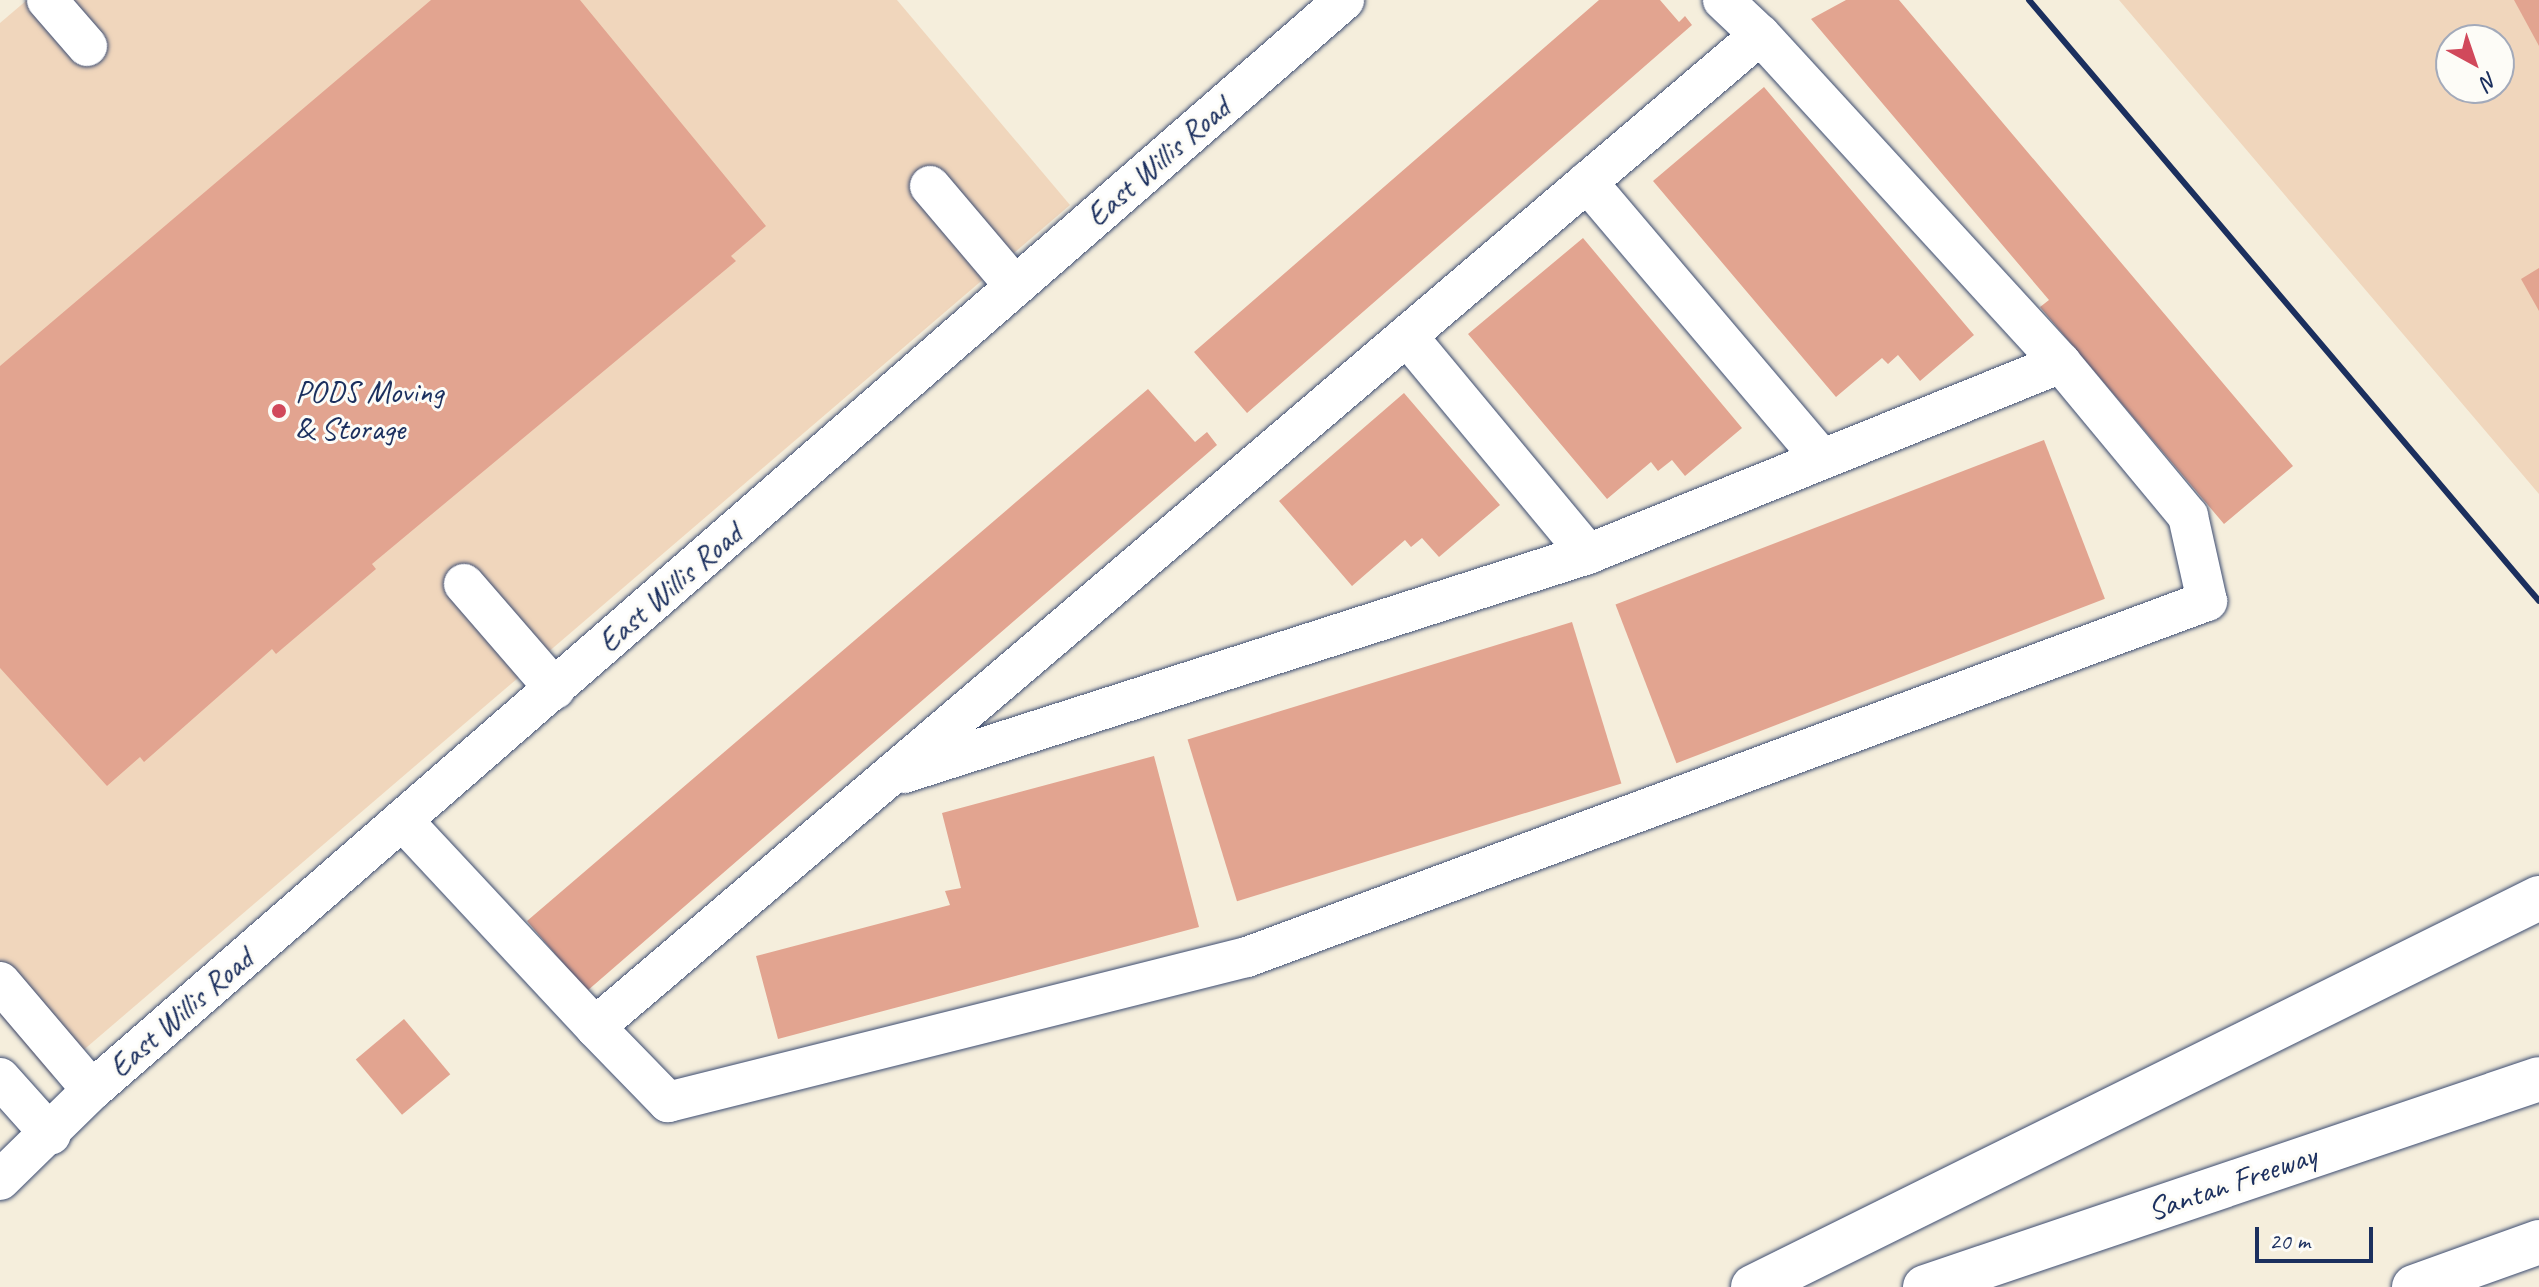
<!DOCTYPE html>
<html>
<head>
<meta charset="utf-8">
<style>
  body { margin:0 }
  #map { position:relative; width:2539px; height:1287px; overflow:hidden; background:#f5eedc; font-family:Caveat,sans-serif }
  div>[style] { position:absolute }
  .built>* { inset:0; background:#f0d6bc }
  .building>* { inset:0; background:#e2a490; transform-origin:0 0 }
  .roads { filter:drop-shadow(0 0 2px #3c4c71) drop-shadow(0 0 2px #3c4c71) }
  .minor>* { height:40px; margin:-20px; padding:0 20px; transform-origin:20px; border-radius:20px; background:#fff }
  .highway>* { height:44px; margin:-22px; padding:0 22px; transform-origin:22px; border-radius:22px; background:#fff }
  .rail>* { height:6px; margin:-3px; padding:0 3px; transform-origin:3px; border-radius:3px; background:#1b2f5e }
  .dots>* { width:22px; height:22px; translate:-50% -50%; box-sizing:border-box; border:4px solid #fdfcf7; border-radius:50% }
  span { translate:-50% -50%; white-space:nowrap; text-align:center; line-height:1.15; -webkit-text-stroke:6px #fdfcf7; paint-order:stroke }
  .street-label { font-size:32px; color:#1b2f5e }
  .poi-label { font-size:32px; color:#1b2f5e }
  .left { translate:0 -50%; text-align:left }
  .north { position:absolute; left:2435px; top:24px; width:80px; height:80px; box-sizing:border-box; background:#fdfcf7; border:2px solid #a3aaba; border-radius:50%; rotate:140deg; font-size:22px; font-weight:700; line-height:32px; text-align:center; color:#1b2f5e }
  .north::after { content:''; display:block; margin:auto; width:28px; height:36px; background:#d1495b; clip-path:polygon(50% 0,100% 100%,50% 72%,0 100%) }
  .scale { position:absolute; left:2255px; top:1227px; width:118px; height:36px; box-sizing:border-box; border:4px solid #1b2f5e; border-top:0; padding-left:10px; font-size:24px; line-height:28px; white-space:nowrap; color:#1b2f5e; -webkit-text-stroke:6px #fdfcf7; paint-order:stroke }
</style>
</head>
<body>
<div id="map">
  <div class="built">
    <div style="clip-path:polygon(27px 0,897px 0,1070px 205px,52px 1077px,0 1015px,0 23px)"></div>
    <div style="clip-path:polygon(evenodd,2119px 0,2539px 0,2539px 494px,2119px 0,2451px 40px,2499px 40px,2499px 88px,2451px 88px,2451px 40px)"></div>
  </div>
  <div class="building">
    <div style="clip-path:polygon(431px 0,580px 0,766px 226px,731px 256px,736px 261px,372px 564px,376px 569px,276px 654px,272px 649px,144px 762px,140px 757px,107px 786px,0 668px,0 366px)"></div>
    <div style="clip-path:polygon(1599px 0,1660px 0,1679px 22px,1685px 16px,1692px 25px,1247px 413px,1194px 352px)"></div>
    <div style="clip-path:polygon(1846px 0,1899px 0,2293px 466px,2224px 524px,2040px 307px,2049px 300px,1811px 19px)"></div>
    <div style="clip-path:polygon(2514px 0,2539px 0,2539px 46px)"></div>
    <div style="clip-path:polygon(1764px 87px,1974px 335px,1920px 381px,1898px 355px,1888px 364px,1882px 358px,1836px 397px,1653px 181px)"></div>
    <div style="clip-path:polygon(1583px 238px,1742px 428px,1685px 476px,1672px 460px,1658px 471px,1651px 462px,1607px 499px,1468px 334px)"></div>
    <div style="clip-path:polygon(2539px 268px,2539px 311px,2521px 279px)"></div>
    <div style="clip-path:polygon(1148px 389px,1195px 442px,1207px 432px,1217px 445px,587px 991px,527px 921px)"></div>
    <div style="clip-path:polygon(1404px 393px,1500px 505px,1439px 557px,1422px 538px,1411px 547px,1405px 540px,1352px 586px,1279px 501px)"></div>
    <div style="left:2044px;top:440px;width:170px;height:459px;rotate:69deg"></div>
    <div style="left:1572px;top:622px;width:169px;height:402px;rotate:73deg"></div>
    <div style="clip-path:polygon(1154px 756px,1199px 927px,778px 1039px,756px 956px,950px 905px,945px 891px,961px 888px,942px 813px)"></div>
    <div style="left:404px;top:1019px;width:72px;height:63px;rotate:50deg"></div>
  </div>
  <div class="roads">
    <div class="minor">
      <div style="left:47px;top:0;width:61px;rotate:49deg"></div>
      <div style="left:1723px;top:0;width:51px;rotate:43.4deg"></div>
      <div style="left:1587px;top:182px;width:363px;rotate:49.7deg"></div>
      <div style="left:930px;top:186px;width:130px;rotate:49.7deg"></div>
      <div style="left:1407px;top:336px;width:283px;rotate:50.3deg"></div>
      <div style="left:464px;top:584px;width:139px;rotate:49.1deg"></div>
      <div style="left:904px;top:773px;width:718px;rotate:-17.75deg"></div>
      <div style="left:1588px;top:554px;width:510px;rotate:-21.99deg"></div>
      <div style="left:403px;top:821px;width:282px;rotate:47deg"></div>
      <div style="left:595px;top:1027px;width:105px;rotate:45.8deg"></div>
      <div style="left:668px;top:1102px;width:597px;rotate:-14.06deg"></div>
      <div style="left:1247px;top:957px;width:1024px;rotate:-20.35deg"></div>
      <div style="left:2207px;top:601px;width:87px;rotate:-102.6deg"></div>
      <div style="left:2188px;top:516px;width:199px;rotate:-129.7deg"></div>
      <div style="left:2061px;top:363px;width:445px;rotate:-132.5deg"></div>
      <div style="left:1760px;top:35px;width:1530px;rotate:139.59deg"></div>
      <div style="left:0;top:982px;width:142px;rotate:49.6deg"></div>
      <div style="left:0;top:1078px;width:76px;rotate:48.2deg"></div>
      <div style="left:0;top:1180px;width:129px;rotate:-44.4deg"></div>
      <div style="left:92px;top:1090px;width:1660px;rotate:-41.04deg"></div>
    </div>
    <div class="highway">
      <div style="left:1753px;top:1287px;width:877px;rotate:-26.33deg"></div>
      <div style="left:1925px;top:1287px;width:648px;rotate:-18.71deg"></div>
      <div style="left:2414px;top:1287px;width:133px;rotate:-19.8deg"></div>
    </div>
  </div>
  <div class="rail">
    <div style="left:2029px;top:0;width:788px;rotate:49.68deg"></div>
  </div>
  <div class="dots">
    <div style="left:279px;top:411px;background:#d1495b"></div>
  </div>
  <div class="street-label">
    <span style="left:1158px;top:162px;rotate:-41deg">East Willis Road</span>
    <span style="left:670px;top:588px;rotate:-41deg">East Willis Road</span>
    <span style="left:181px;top:1013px;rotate:-41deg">East Willis Road</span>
    <span style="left:2232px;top:1183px;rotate:-19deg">Santan Freeway</span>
  </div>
  <div class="poi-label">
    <span class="left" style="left:295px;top:411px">PODS Moving<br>&amp; Storage</span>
  </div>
  <div class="north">N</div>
  <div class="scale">20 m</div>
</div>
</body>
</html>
